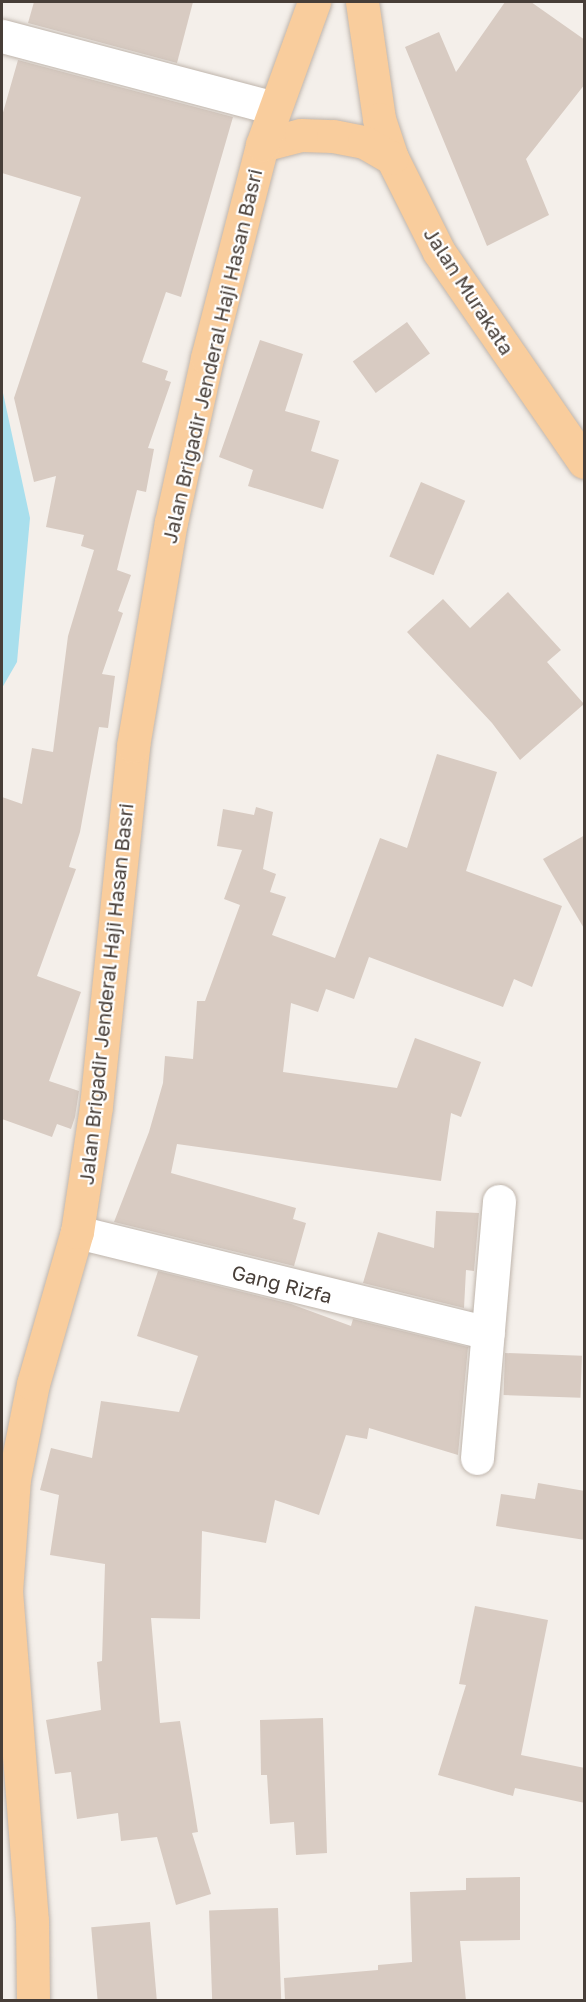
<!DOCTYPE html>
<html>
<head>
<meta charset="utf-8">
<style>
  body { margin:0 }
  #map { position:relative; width:586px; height:2002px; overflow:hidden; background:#f4efea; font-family:"Golos Text",sans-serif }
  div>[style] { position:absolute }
  .water>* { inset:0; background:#a9dfed }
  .building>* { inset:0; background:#d8cbc2; transform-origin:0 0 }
  .roads { filter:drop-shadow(0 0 2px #bfb5ac) drop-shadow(0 0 2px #bfb5ac) }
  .minor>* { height:33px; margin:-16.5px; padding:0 16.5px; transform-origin:16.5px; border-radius:16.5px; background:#fff }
  .major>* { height:33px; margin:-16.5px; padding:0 16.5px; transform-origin:16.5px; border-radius:16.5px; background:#f9cd9d }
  span { translate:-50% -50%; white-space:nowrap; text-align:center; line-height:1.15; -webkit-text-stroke:4.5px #fff; paint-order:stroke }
  .street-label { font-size:20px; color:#473e38 }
  .frame { position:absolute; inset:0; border:3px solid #473e38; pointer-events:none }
</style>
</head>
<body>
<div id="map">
  <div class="water">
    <div style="clip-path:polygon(2px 284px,3px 393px,30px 518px,17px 662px,2px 688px)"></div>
  </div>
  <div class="building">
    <div style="clip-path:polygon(34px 2px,193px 2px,177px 63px,28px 23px)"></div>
    <div style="clip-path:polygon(505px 2px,531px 2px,585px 40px,585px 84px,526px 159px,549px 215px,487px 246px,405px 47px,439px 32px,456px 72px)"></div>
    <div style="clip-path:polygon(18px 60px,233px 117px,181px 297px,166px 292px,142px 362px,168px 371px,165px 380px,171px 382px,148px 448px,154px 449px,146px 492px,137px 490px,117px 570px,131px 575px,118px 611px,123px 613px,102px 674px,115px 676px,108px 728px,99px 727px,80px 832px,69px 867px,76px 869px,37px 976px,81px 992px,49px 1081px,79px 1091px,75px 1117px,71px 1129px,57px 1124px,52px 1137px,2px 1119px,2px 797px,22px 804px,32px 748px,53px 752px,68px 636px,94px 550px,81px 546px,84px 535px,46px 527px,56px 476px,34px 482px,14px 398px,81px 197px,2px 173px,2px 116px)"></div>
    <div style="left:407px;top:322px;width:39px;height:67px;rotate:54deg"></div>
    <div style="clip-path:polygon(260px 340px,303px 354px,285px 411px,320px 421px,311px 451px,339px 460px,323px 509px,248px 486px,253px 470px,219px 457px)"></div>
    <div style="left:421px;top:482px;width:48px;height:81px;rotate:23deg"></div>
    <div style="clip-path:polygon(508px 592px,561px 650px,547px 662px,584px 704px,520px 760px,492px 723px,407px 632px,443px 599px,470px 628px)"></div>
    <div style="clip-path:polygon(437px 754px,497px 772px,466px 871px,562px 906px,532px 987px,514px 979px,503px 1007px,369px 957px,354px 999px,326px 989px,318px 1012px,291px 1003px,283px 1072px,397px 1088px,415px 1038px,481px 1062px,461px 1117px,451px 1113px,441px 1181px,177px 1144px,171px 1173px,296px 1208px,293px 1219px,306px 1223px,294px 1266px,114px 1222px,149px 1132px,163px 1083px,165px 1056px,193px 1059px,197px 1001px,205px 1001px,240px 905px,224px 899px,242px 850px,217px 846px,223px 809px,254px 815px,256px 807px,273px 812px,263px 869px,276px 874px,270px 892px,286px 897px,272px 935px,335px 958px,380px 838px,407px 848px)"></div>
    <div style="clip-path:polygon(585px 835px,585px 930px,543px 859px)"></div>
    <div style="clip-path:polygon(436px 1211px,479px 1213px,474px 1271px,466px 1270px,464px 1308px,363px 1283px,378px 1232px,434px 1248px)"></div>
    <div style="clip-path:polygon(158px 1271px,291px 1304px,351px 1326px,353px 1319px,468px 1347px,458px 1455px,369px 1428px,367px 1439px,346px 1435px,319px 1515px,275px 1500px,266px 1543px,202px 1531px,200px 1619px,151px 1618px,160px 1723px,180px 1721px,198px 1832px,192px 1833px,211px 1894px,176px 1905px,157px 1837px,121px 1841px,118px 1813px,77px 1819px,71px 1772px,55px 1774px,46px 1720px,101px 1710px,97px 1662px,102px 1661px,105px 1564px,50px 1555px,59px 1495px,40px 1490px,51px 1448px,92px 1458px,101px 1401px,179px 1412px,198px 1356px,137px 1336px)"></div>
    <div style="left:505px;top:1353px;width:77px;height:42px;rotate:2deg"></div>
    <div style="clip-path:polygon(538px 1483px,585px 1491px,585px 1540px,496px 1526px,501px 1494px,535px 1499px)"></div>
    <div style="clip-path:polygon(475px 1606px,548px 1620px,521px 1755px,585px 1768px,585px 1803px,515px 1788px,513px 1796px,438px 1775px,466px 1685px,459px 1684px)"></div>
    <div style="clip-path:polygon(323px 1718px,327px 1853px,296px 1855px,294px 1822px,270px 1824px,267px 1775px,261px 1775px,260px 1720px)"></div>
    <div style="clip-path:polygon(520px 1877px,520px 1940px,460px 1941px,466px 2001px,285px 2001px,284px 1978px,378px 1970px,378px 1965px,412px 1962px,410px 1892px,466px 1890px,466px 1878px)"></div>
    <div style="left:278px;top:1908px;width:93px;height:69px;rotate:88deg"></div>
    <div style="left:150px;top:1922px;width:79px;height:59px;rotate:85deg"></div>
  </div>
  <div class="roads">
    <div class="minor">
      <div style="left:2px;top:36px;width:281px;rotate:14.8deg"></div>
      <div style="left:77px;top:1232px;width:423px;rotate:13.8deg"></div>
      <div style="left:477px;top:1458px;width:258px;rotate:-85.1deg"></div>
    </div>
    <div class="major">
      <div style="left:362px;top:2px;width:118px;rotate:81.7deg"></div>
      <div style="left:379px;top:119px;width:41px;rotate:71.6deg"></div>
      <div style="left:392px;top:158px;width:105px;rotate:63.4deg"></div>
      <div style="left:439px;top:252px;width:255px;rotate:55.4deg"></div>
      <div style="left:262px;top:145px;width:40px;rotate:-14.4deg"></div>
      <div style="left:301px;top:135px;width:32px;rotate:2deg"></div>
      <div style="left:333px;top:136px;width:32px;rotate:11deg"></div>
      <div style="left:364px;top:142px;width:32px;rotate:30deg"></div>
      <div style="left:33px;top:2000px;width:79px;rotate:-90.7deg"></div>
      <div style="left:32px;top:1921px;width:330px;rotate:-94.5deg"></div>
      <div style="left:6px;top:1592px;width:113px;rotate:-86deg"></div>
      <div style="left:14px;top:1479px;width:97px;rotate:-78.7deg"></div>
      <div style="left:33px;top:1384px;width:158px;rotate:-73.9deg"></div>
      <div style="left:77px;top:1232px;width:127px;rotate:-81.4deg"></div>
      <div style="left:96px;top:1106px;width:362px;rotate:-84.1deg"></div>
      <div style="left:133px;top:746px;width:227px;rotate:-80.4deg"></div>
      <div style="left:171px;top:522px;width:168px;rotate:-77.6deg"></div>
      <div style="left:207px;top:358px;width:220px;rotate:-75.5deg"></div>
      <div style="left:262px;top:145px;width:152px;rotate:-70deg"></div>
    </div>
  </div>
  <div class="street-label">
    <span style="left:469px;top:291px;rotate:57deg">Jalan Murakata</span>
    <span style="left:212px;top:356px;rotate:-77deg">Jalan Brigadir Jenderal Haji Hasan Basri</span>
    <span style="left:106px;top:994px;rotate:-84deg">Jalan Brigadir Jenderal Haji Hasan Basri</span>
    <span style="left:282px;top:1284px;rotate:14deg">Gang Rizfa</span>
  </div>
  <div class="frame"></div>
</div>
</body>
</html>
